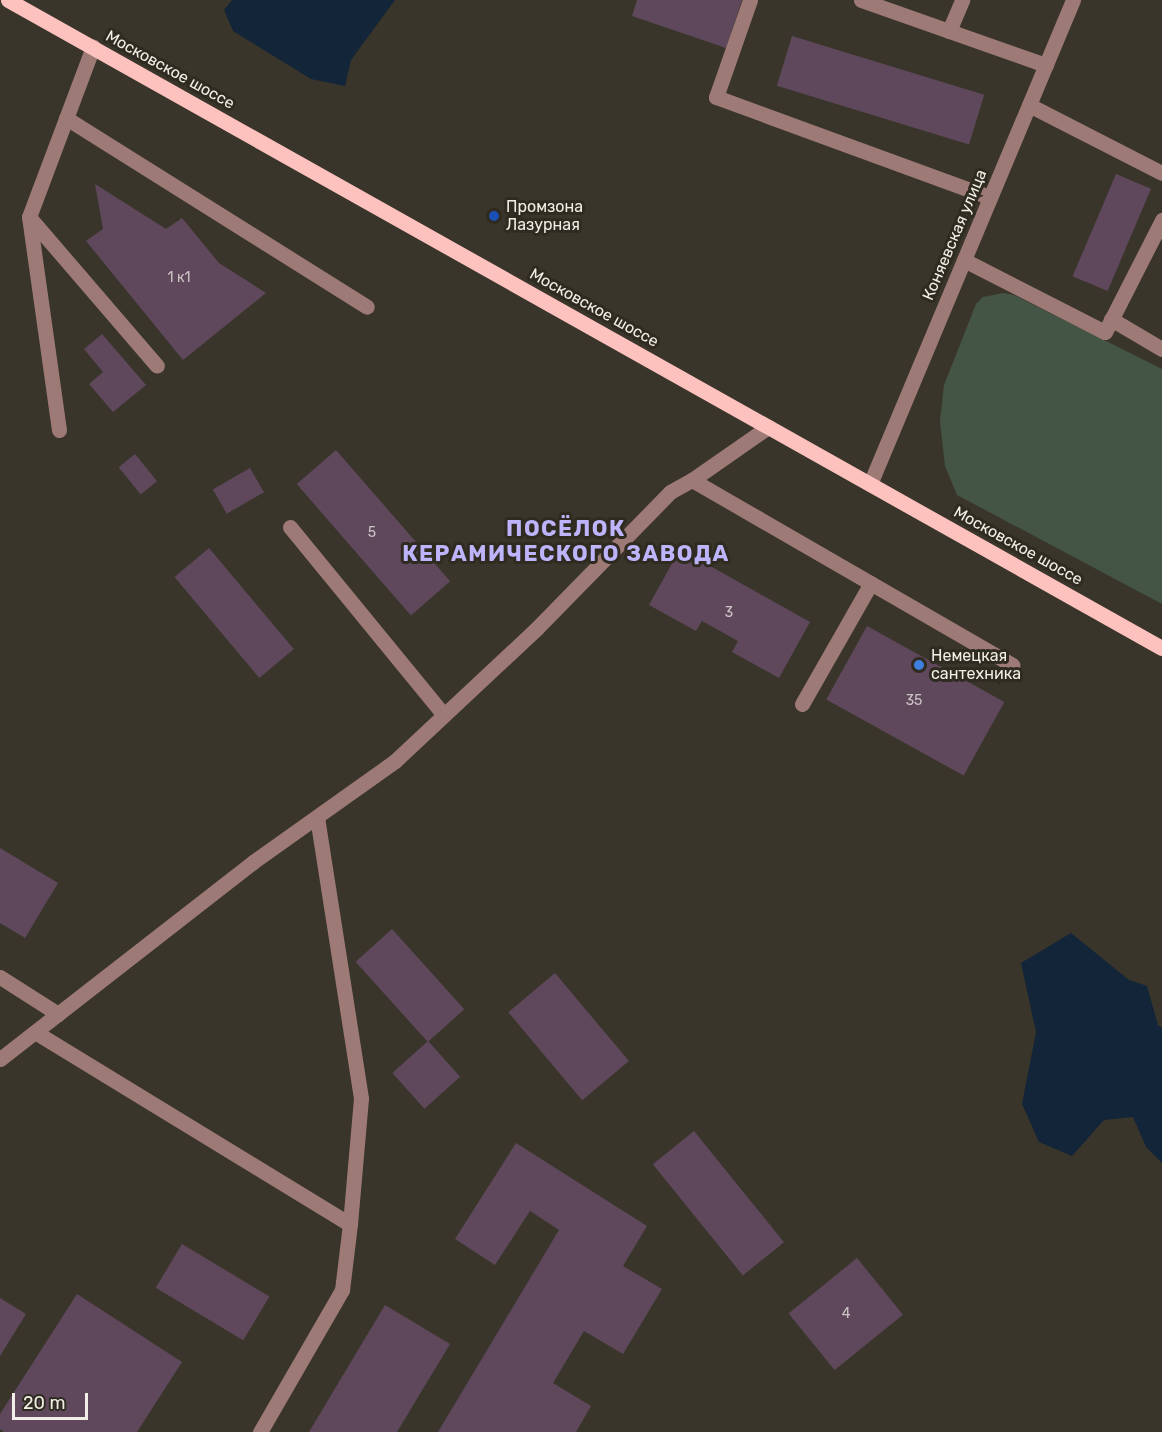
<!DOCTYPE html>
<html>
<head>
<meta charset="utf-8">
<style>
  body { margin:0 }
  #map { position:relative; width:1162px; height:1432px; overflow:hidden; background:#39352a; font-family:Rubik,sans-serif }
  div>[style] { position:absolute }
  .green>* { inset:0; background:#445546 }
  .water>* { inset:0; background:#132538 }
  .building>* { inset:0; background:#5f485c; transform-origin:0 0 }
  .minor>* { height:15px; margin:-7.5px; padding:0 7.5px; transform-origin:7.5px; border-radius:7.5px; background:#9e7a77 }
  .major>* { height:15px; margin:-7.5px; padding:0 7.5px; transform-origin:7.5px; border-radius:7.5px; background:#fec2be }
  .dots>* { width:16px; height:16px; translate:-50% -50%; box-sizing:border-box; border:3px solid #2f2b20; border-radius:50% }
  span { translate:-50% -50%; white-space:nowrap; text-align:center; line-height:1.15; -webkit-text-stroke:6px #2f2b20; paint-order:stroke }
  .number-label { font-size:14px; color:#ccc4c4 }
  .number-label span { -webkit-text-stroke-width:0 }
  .street-label { font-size:16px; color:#f0eee6 }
  .poi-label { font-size:16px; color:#f0eee6 }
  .left { translate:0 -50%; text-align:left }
  .district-label { font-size:22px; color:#bdb4fb; font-weight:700; letter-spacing:1.5px }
  .scale { position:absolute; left:12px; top:1393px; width:76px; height:27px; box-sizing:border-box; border:3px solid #f0eee6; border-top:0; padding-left:8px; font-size:18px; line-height:21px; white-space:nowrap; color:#f0eee6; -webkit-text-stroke:4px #2f2b20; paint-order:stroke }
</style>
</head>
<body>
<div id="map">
  <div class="green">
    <div style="clip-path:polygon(1004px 293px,1014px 295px,1162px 369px,1162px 604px,957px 495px,945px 466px,940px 421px,944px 385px,976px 304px,983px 297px)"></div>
  </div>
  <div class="water">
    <div style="clip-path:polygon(232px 0,395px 0,351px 60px,345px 86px,311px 79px,233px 31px,224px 10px)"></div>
    <div style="clip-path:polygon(1071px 933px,1129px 980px,1147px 986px,1158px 1025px,1162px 1028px,1162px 1163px,1146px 1147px,1133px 1117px,1104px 1120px,1072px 1156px,1039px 1142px,1022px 1104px,1036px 1032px,1021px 963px)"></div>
  </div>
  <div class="building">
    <div style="clip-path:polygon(637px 0,742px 0,726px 48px,632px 16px)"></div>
    <div style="left:792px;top:36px;width:201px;height:52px;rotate:17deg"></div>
    <div style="left:1116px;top:174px;width:38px;height:111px;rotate:23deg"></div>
    <div style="clip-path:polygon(95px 184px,166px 229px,182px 218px,219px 263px,266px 293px,183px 360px,86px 241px,103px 229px)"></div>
    <div style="clip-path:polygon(102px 334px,146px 385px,113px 412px,89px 384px,103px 372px,84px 349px)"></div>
    <div style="left:336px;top:450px;width:174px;height:52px;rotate:49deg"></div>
    <div style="left:135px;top:454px;width:35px;height:21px;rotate:51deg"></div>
    <div style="left:250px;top:468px;width:28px;height:43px;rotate:60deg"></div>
    <div style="left:209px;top:548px;width:132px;height:45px;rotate:50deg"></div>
    <div style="clip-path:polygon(680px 549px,810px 622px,779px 678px,732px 652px,738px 641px,702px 621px,696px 631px,649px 605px)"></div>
    <div style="left:867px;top:626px;width:157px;height:84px;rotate:29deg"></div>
    <div style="clip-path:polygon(0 848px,58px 883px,25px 938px,0 923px)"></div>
    <div style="left:392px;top:929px;width:108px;height:49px;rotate:48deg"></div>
    <div style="left:555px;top:973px;width:115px;height:61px;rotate:50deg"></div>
    <div style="left:428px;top:1041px;width:48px;height:48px;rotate:48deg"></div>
    <div style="left:694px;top:1131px;width:143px;height:53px;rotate:51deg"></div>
    <div style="clip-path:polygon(516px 1143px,647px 1226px,623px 1266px,662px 1289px,623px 1354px,584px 1331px,553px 1383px,591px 1406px,576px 1432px,438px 1432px,559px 1230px,530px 1211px,495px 1265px,455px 1239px)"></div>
    <div style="left:182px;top:1244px;width:102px;height:51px;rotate:31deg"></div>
    <div style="left:857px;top:1258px;width:73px;height:88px;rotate:51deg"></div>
    <div style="clip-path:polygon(77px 1294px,182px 1362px,137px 1432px,4px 1432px,0 1429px,0 1414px)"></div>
    <div style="clip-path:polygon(0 1298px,26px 1314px,0 1356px)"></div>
    <div style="clip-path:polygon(385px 1305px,450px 1344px,397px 1432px,309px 1432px)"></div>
  </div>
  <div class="minor">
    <div style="left:750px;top:0;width:103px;rotate:109.3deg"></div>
    <div style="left:716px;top:97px;width:292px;rotate:20.1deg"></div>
    <div style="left:861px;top:0;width:196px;rotate:19.4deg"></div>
    <div style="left:949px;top:31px;width:34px;rotate:-67deg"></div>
    <div style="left:1029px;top:105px;width:149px;rotate:27.1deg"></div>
    <div style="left:66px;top:118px;width:355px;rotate:32.1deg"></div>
    <div style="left:29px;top:217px;width:196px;rotate:49.3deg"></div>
    <div style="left:964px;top:260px;width:158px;rotate:27.1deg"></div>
    <div style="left:1105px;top:332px;width:126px;rotate:-63deg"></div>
    <div style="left:1111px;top:319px;width:59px;rotate:30.5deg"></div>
    <div style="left:59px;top:430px;width:215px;rotate:-98deg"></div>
    <div style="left:29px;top:217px;width:182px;rotate:-69.4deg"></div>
    <div style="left:692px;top:480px;width:370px;rotate:30deg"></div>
    <div style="left:870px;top:484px;width:525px;rotate:-67.25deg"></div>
    <div style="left:290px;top:527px;width:243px;rotate:50.7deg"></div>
    <div style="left:802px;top:704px;width:139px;rotate:-60.3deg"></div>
    <div style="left:0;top:977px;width:69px;rotate:32.5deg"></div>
    <div style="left:35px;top:1032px;width:369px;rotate:31.4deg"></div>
    <div style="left:0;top:1059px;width:321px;rotate:-37.9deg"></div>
    <div style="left:253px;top:862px;width:174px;rotate:-35.4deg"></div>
    <div style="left:395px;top:761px;width:195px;rotate:-43.1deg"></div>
    <div style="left:537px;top:628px;width:190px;rotate:-45.6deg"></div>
    <div style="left:670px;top:492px;width:25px;rotate:-29deg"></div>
    <div style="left:692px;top:480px;width:93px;rotate:-34.9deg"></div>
    <div style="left:260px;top:1432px;width:164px;rotate:-60deg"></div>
    <div style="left:342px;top:1290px;width:66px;rotate:-83.1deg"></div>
    <div style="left:350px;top:1224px;width:126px;rotate:-85deg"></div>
    <div style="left:361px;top:1098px;width:284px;rotate:-98.9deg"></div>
  </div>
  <div class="major">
    <div style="left:8px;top:0;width:1323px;rotate:29.32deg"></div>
  </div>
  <div class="dots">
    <div style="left:494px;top:216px;background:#1a4fb4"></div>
    <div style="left:919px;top:665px;background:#3f7fe0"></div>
  </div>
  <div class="number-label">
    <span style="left:179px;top:278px">1 к1</span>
    <span style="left:372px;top:533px">5</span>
    <span style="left:729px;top:613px">3</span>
    <span style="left:914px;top:701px">35</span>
    <span style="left:846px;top:1314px">4</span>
  </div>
  <div class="street-label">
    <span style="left:170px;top:70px;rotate:29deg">Московское шоссе</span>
    <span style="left:955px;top:235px;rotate:-67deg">Коняевская улица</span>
    <span style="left:594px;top:308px;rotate:29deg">Московское шоссе</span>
    <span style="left:1018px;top:546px;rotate:29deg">Московское шоссе</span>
  </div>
  <div class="poi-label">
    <span class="left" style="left:506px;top:216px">Промзона<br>Лазурная</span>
    <span class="left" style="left:931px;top:665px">Немецкая<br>сантехника</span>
  </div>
  <div class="district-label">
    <span style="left:566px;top:541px">ПОСЁЛОК<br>КЕРАМИЧЕСКОГО ЗАВОДА</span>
  </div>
  <div class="scale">20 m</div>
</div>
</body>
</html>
